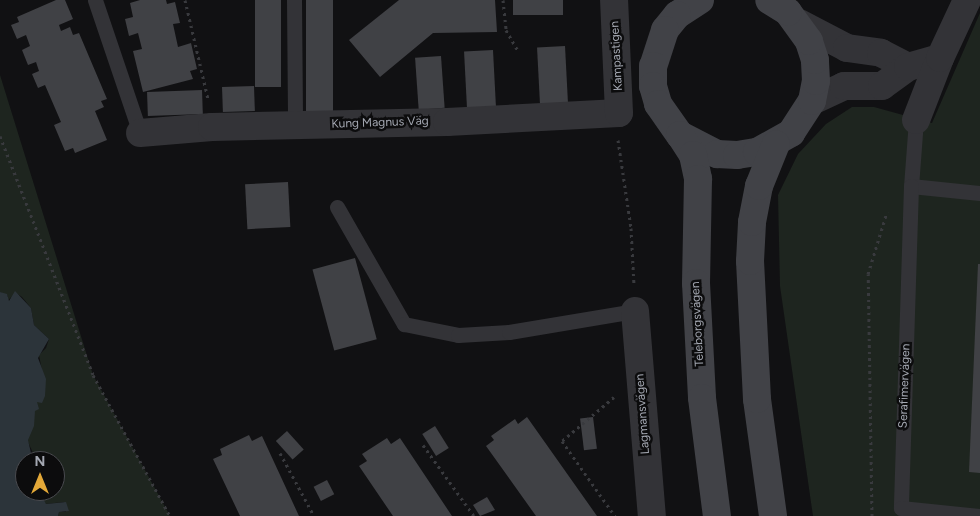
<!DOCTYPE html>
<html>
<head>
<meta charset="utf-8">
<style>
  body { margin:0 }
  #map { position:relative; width:980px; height:516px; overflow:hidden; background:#111113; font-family:Figtree,sans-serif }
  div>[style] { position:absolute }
  .green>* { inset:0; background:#1e251f }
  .water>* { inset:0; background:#2c343a }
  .building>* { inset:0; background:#404145; transform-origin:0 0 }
  .path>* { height:3px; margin-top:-1.5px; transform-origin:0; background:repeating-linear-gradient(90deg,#393a3e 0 2.5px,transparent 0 6.5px) }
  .service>* { height:15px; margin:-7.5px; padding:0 7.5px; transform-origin:7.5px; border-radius:7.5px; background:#333337 }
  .minor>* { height:28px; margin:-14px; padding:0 14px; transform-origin:14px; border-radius:14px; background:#333337 }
  .secondary>* { height:28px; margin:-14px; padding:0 14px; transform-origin:14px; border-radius:14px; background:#414247 }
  span { translate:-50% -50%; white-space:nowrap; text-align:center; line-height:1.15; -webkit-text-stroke:5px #0c0c0d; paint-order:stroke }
  .street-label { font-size:12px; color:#a4a8b2 }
  .north { position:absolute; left:15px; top:451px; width:50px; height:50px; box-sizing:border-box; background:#0c0c0d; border:1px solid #494a4f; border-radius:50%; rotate:0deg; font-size:14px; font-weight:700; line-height:20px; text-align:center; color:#a4a8b2 }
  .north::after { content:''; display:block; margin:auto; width:18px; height:22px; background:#e3a838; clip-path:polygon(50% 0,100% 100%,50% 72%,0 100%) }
</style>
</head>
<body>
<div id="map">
  <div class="green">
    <div style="clip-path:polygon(980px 13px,980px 516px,813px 516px,780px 286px,778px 195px,798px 154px,826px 124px,852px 107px,874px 107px,932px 123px)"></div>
    <div style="clip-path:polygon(0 75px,93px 375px,170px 516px,58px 516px,59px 512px,66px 512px,64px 502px,46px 504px,42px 500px,39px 491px,55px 491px,55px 461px,42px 461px,34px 455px,27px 440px,37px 402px,45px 386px,39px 355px,46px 348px,49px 339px,34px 325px,31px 308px,22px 297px,16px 293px,7px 301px,8px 296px,0 292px)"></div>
  </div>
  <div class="water">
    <div style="clip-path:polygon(15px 291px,31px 308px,34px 325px,49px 339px,38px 358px,46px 379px,45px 396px,42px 403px,37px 402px,39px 409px,35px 411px,34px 426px,28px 440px,31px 453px,42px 460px,25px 461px,25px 491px,39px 491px,46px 504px,66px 502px,69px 511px,59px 512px,58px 516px,0 516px,0 292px,7px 294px,9px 301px)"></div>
  </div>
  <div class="building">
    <div style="clip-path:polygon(56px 0,65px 0,73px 19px,59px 25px,61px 31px,70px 27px,73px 35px,79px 33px,107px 99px,101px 101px,104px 107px,95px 111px,107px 140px,75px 153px,73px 148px,65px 151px,54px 125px,61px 122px,45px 85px,38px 88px,32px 74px,39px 71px,36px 62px,28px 65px,22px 50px,30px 46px,26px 35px,17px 39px,11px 25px,19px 22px,17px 17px)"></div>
    <div style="clip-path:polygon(140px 0,166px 0,167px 4px,175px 2px,180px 23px,173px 24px,178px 47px,191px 43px,197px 69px,190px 71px,193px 79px,143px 92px,133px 51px,142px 49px,138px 33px,129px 36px,125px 19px,133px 17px,130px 3px)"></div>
    <div style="left:255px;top:0;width:26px;height:87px"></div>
    <div style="left:306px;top:0;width:27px;height:113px"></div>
    <div style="clip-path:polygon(399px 0,495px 0,497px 32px,433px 33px,380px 77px,349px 40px)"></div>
    <div style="left:513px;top:0;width:50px;height:15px"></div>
    <div style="left:565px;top:46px;width:59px;height:28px;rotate:87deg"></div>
    <div style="left:493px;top:50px;width:57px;height:29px;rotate:87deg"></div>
    <div style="left:441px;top:56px;width:52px;height:26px;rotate:86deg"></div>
    <div style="left:254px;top:86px;width:25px;height:32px;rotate:88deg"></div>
    <div style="left:202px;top:90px;width:24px;height:55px;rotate:88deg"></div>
    <div style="left:288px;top:182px;width:45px;height:43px;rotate:87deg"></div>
    <div style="left:355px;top:258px;width:84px;height:44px;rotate:75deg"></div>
    <div style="clip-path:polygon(978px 264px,980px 264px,980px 473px,969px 472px)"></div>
    <div style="clip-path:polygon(527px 417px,597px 516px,536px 516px,486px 446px,494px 440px,491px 436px,515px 419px,518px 424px)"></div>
    <div style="left:593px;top:417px;width:32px;height:13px;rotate:83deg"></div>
    <div style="left:435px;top:426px;width:26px;height:15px;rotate:58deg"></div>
    <div style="left:287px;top:431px;width:25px;height:15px;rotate:48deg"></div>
    <div style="clip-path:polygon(249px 435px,252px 441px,262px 436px,299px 516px,240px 516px,213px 459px,222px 455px,220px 449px)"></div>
    <div style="clip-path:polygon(387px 438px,391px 444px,400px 438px,452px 516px,393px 516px,359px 466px,367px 461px,362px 454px)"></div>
    <div style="left:327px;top:480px;width:16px;height:15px;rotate:63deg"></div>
    <div style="clip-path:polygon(487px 497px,495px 510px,480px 516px,473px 505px)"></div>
  </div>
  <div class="path">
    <div style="left:185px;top:0;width:102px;rotate:76.9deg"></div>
    <div style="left:503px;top:0;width:30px;rotate:84deg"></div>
    <div style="left:506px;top:30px;width:24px;rotate:60deg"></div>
    <div style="left:0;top:136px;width:256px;rotate:68.7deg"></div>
    <div style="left:93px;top:375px;width:161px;rotate:61.4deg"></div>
    <div style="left:618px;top:140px;width:89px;rotate:81.6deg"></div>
    <div style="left:631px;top:228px;width:57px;rotate:87deg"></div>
    <div style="left:614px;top:397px;width:68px;rotate:139.8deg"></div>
    <div style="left:562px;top:441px;width:92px;rotate:54.8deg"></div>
    <div style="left:423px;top:445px;width:87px;rotate:54.3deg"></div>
    <div style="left:280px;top:453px;width:72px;rotate:61.6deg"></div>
    <div style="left:872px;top:516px;width:242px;rotate:-90.9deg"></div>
    <div style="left:868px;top:274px;width:65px;rotate:-73deg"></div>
  </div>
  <div class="service">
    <div style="left:95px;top:0;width:140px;rotate:71.3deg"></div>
    <div style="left:294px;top:0;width:126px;rotate:89.5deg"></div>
    <div style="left:916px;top:120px;width:66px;rotate:94.3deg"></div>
    <div style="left:911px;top:186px;width:69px;rotate:5.8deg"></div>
    <div style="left:911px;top:186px;width:322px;rotate:91.8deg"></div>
    <div style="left:901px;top:508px;width:79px;rotate:5.8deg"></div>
    <div style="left:337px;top:207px;width:135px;rotate:60.2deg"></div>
    <div style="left:404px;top:324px;width:55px;rotate:11.5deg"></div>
    <div style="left:458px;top:335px;width:51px;rotate:-3.4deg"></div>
    <div style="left:509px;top:332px;width:128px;rotate:-9.5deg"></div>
  </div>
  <div class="minor">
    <div style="left:799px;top:23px;width:54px;rotate:27.5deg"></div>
    <div style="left:847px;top:48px;width:34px;rotate:8deg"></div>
    <div style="left:881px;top:53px;width:30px;rotate:27deg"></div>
    <div style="left:812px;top:101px;width:35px;rotate:-25deg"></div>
    <div style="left:844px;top:86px;width:38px"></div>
    <div style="left:882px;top:86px;width:32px;rotate:-36deg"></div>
    <div style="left:908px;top:67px;width:33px;rotate:-16deg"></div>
    <div style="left:916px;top:120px;width:66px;rotate:-68.8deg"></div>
    <div style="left:940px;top:58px;width:64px;rotate:-65deg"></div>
    <div style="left:140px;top:133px;width:72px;rotate:-4.8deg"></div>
    <div style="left:212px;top:127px;width:235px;rotate:-1.2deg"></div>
    <div style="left:447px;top:122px;width:172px;rotate:-3deg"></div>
    <div style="left:619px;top:113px;width:113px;rotate:-92.5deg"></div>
    <div style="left:635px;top:311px;width:206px;rotate:85.3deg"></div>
  </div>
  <div class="secondary">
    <div style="left:700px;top:0;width:27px;rotate:147deg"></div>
    <div style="left:677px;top:15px;width:19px;rotate:129deg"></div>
    <div style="left:665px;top:30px;width:38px;rotate:108deg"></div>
    <div style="left:653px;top:66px;width:20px;rotate:90deg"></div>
    <div style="left:653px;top:86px;width:19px;rotate:74deg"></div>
    <div style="left:658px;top:104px;width:38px;rotate:55deg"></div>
    <div style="left:680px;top:135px;width:42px;rotate:27.2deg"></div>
    <div style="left:717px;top:154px;width:20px;rotate:3deg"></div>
    <div style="left:737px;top:155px;width:20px;rotate:-9deg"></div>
    <div style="left:757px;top:152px;width:39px;rotate:-29deg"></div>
    <div style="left:791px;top:133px;width:38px;rotate:-57deg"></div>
    <div style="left:812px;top:101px;width:20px;rotate:-79deg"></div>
    <div style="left:816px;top:81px;width:21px;rotate:-93deg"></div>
    <div style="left:815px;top:60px;width:20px;rotate:-108deg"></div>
    <div style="left:809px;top:41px;width:36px;rotate:-126deg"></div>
    <div style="left:788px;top:12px;width:22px;rotate:-148deg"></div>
    <div style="left:680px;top:135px;width:24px;rotate:57deg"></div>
    <div style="left:693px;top:155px;width:25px;rotate:78deg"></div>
    <div style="left:698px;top:179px;width:104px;rotate:91.1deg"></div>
    <div style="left:696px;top:283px;width:115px;rotate:87deg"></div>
    <div style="left:702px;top:398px;width:119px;rotate:82.8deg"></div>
    <div style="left:773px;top:516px;width:118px;rotate:-97.8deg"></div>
    <div style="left:757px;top:399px;width:138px;rotate:-92.9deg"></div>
    <div style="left:750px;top:261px;width:39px;rotate:-87deg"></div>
    <div style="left:752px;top:222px;width:37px;rotate:-79deg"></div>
    <div style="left:759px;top:186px;width:45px;rotate:-68deg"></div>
  </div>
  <div class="street-label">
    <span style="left:617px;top:56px;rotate:-93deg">Kampastigen</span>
    <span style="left:380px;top:123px;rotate:-2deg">Kung Magnus Väg</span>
    <span style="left:698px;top:324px;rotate:-93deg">Teleborgsvägen</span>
    <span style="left:905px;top:386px;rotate:-88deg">Serafimervägen</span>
    <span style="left:643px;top:414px;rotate:-94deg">Lagmansvägen</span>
  </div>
  <div class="north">N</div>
</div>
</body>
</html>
